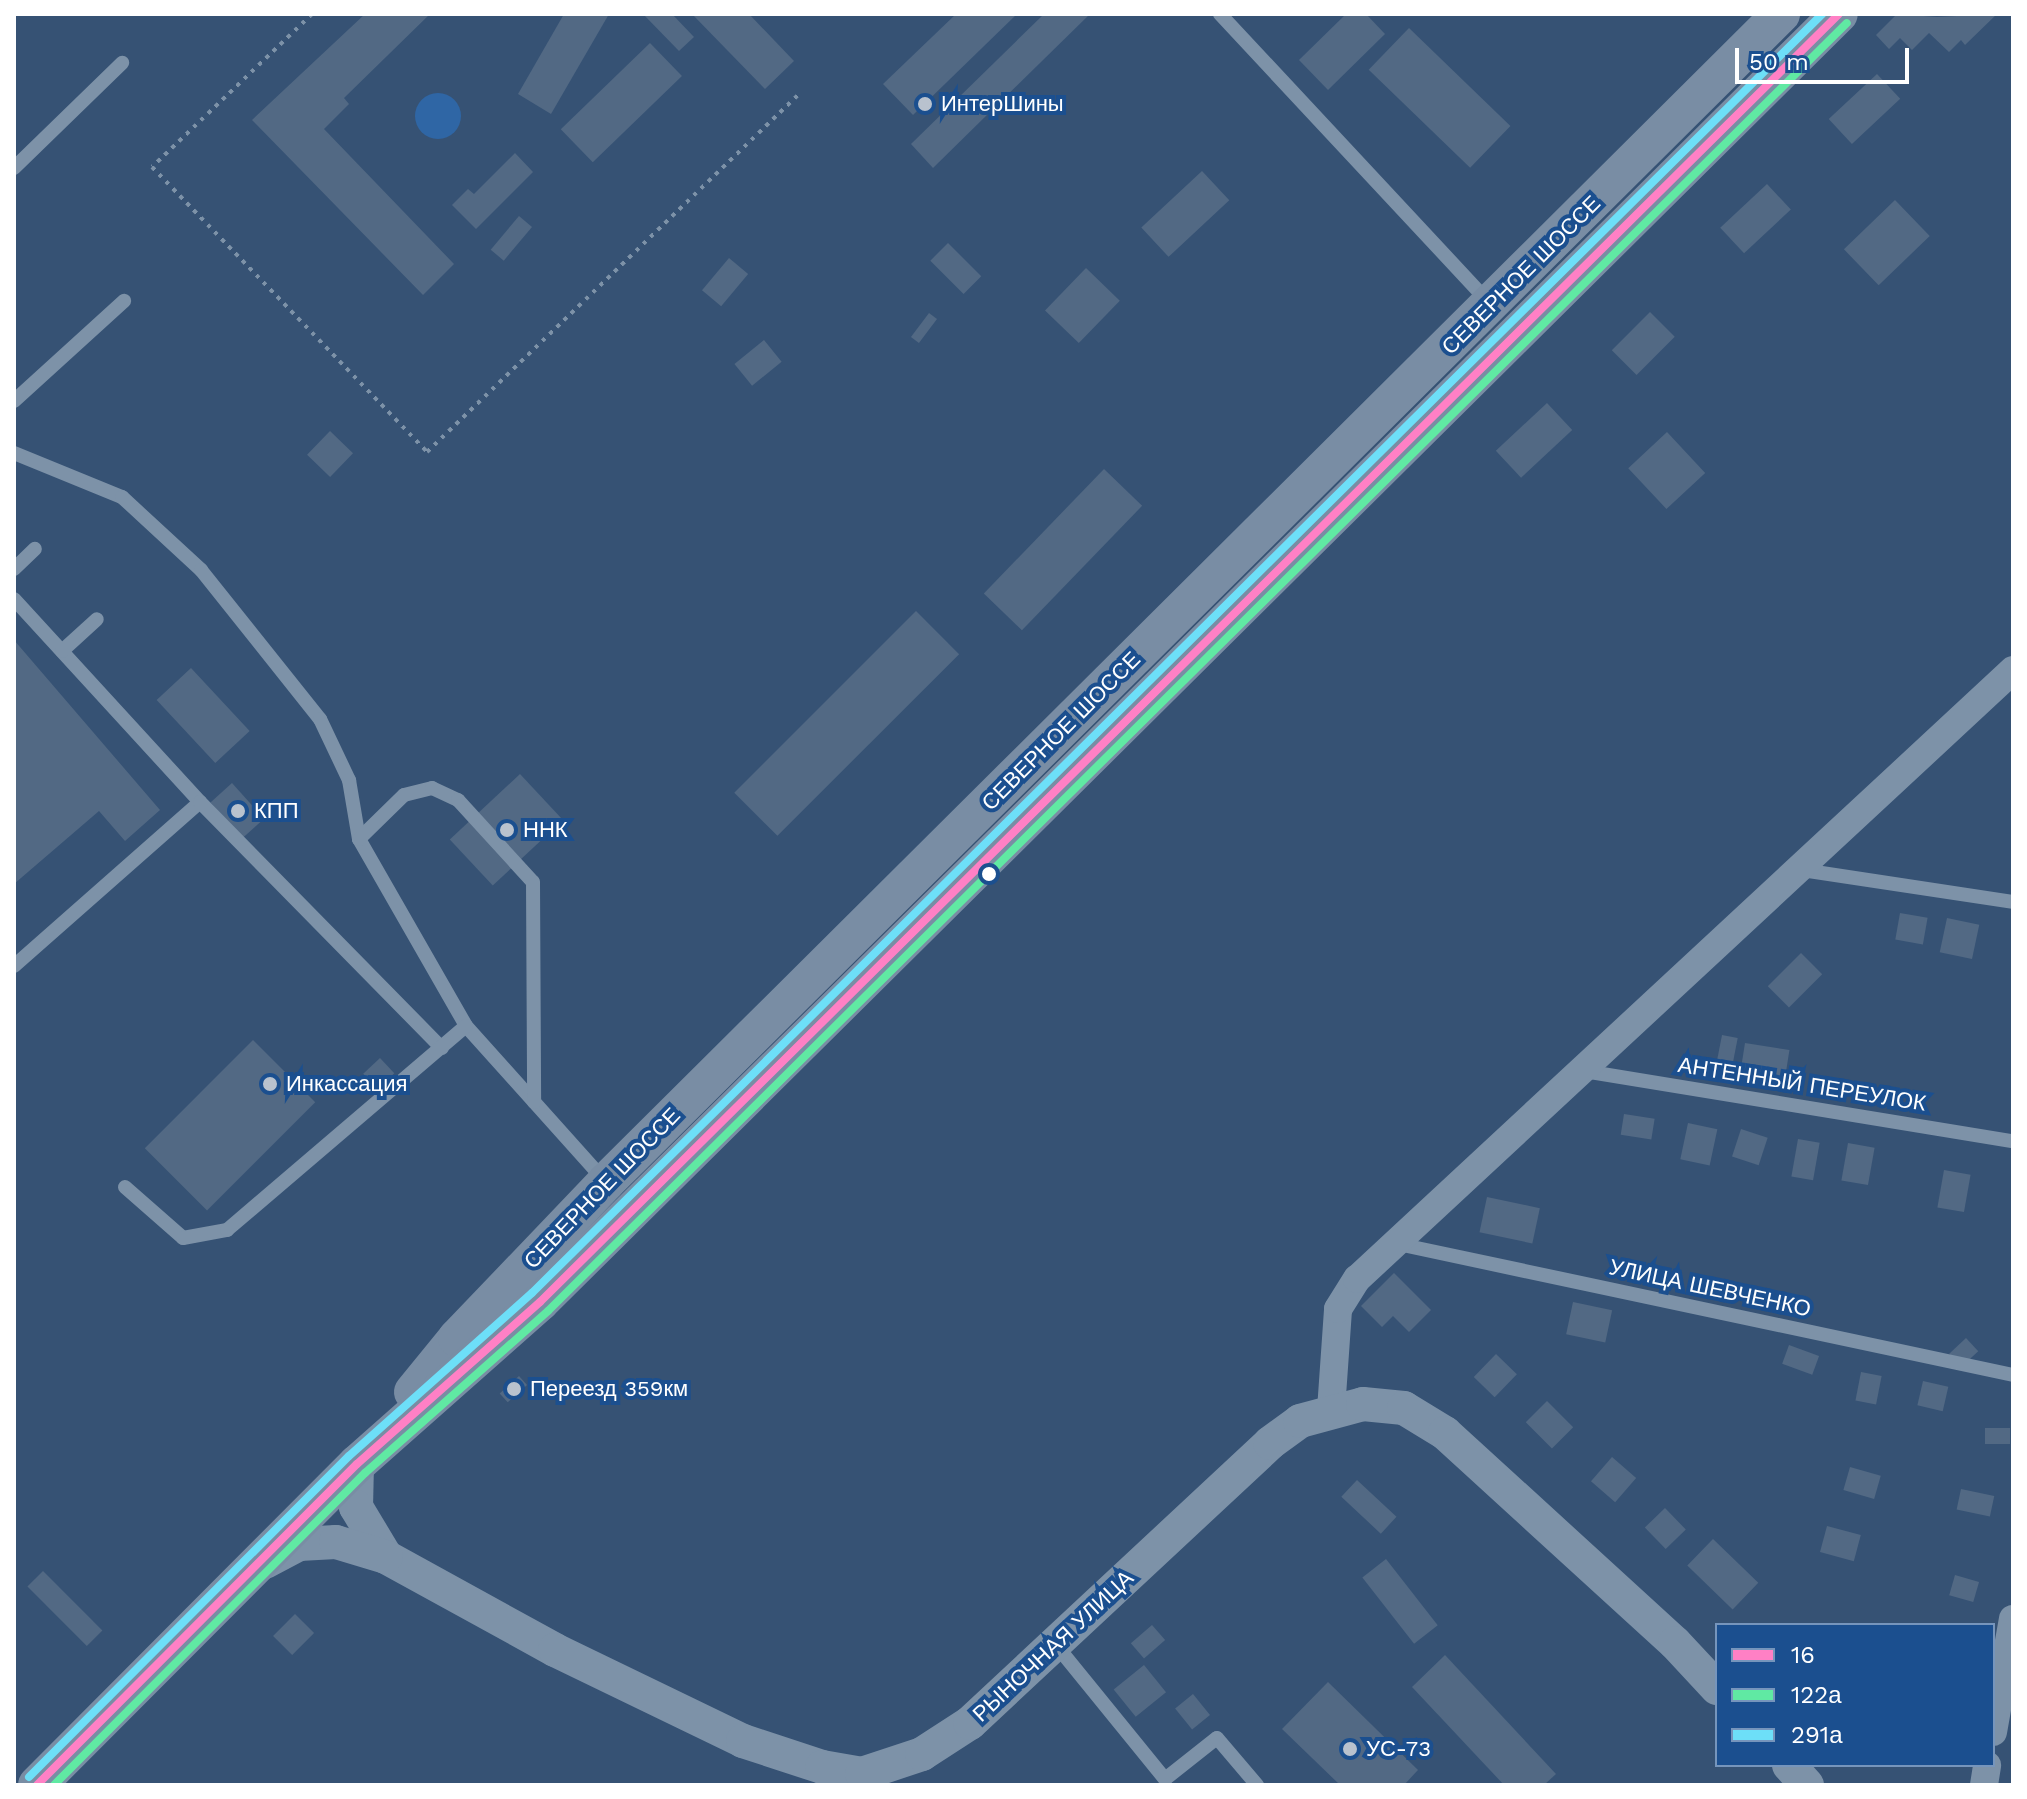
<!DOCTYPE html>
<html>
<head>
<meta charset="utf-8">
<style>
  body { margin:0 }
  #map { position:relative; width:2027px; height:1799px; overflow:hidden; background:#365274; font-family:"Work Sans",sans-serif }
  div>[style] { position:absolute }
  .green>* { inset:0; background:#2f66a5 }
  .round { border-radius:50% }
  .building>* { inset:0; background:#526984; transform-origin:0 0 }
  .path>* { height:4px; margin-top:-2px; transform-origin:0; background:repeating-linear-gradient(90deg,#7d92a8 0 4px,transparent 0 10px) }
  .service>* { height:14px; margin:-7px; padding:0 7px; transform-origin:7px; border-radius:7px; background:#7d92a8 }
  .minor>* { height:28px; margin:-14px; padding:0 14px; transform-origin:14px; border-radius:14px; background:#7d92a8 }
  .tertiary>* { height:34px; margin:-17px; padding:0 17px; transform-origin:17px; border-radius:17px; background:#7d92a8 }
  .secondary>* { height:38px; margin:-19px; padding:0 19px; transform-origin:19px; border-radius:19px; background:#798da4 }
  .bus-1>* { height:8px; margin:-4px; padding:0 4px; transform-origin:4px; border-radius:4px; background:#ff80c5 }
  .bus-2>* { height:8px; margin:-4px; padding:0 4px; transform-origin:4px; border-radius:4px; background:#60e9a3 }
  .bus-3>* { height:8px; margin:-4px; padding:0 4px; transform-origin:4px; border-radius:4px; background:#6ddff8 }
  .dots>* { width:22px; height:22px; translate:-50% -50%; box-sizing:border-box; border:4px solid #1b4f8f; border-radius:50% }
  span { translate:-50% -50%; white-space:nowrap; text-align:center; line-height:1.15; -webkit-text-stroke:8px #1b4f8f; paint-order:stroke }
  .poi-label { font-size:22px; color:#fff }
  .left { translate:0 -50%; text-align:left }
  .street-label { font-size:22px; color:#fff }
  .frame { position:absolute; inset:0; border:16px solid #fff; pointer-events:none }
  .legend { position:absolute; left:1715px; top:1623px; width:280px; height:144px; box-sizing:border-box; background:#1b4f8f; border:2px solid #7695bc; margin:0; padding:10px 14px; list-style:none; font-size:24px; color:#fff }
  .legend li { display:flex; align-items:center; gap:16px; height:40px }
  .legend b { width:40px; border:2px solid #7695bc }
  .scale { position:absolute; left:1735px; top:48px; width:174px; height:36px; box-sizing:border-box; border:4px solid #fff; border-top:0; padding-left:10px; font-size:24px; line-height:28px; white-space:nowrap; color:#fff; -webkit-text-stroke:6px #1b4f8f; paint-order:stroke }
</style>
</head>
<body>
<div id="map">
  <div class="green">
    <div class="round" style="left:415px;top:93px;width:46px;height:46px"></div>
  </div>
  <div class="building">
    <div style="clip-path:polygon(365px 14px,430px 14px,344px 98px,349px 104px,324px 129px,454px 264px,423px 295px,252px 120px)"></div>
    <div style="clip-path:polygon(564px 14px,609px 14px,551px 114px,518px 94px)"></div>
    <div style="clip-path:polygon(643px 14px,672px 14px,694px 37px,679px 51px)"></div>
    <div style="clip-path:polygon(692px 14px,749px 14px,794px 61px,765px 89px)"></div>
    <div style="clip-path:polygon(956px 14px,1017px 14px,913px 115px,883px 84px)"></div>
    <div style="clip-path:polygon(1044px 14px,1090px 14px,933px 168px,911px 144px)"></div>
    <div style="clip-path:polygon(1346px 14px,1366px 14px,1385px 34px,1328px 90px,1299px 60px)"></div>
    <div style="clip-path:polygon(1897px 14px,1937px 17px,1997px 14px,1965px 45px,1961px 40px,1949px 52px,1929px 33px,1912px 50px,1900px 38px,1889px 49px,1876px 35px)"></div>
    <div style="left:1409px;top:28px;width:141px;height:58px;rotate:44deg"></div>
    <div style="left:650px;top:43px;width:46px;height:124px;rotate:46deg"></div>
    <div style="left:1877px;top:74px;width:34px;height:66px;rotate:47deg"></div>
    <div style="clip-path:polygon(515px 153px,533px 172px,476px 229px,452px 205px,468px 189px,474px 194px)"></div>
    <div style="left:1202px;top:171px;width:40px;height:83px;rotate:47deg"></div>
    <div style="left:1767px;top:184px;width:35px;height:64px;rotate:47deg"></div>
    <div style="left:1895px;top:200px;width:50px;height:71px;rotate:46deg"></div>
    <div style="left:519px;top:216px;width:17px;height:44px;rotate:40deg"></div>
    <div style="left:948px;top:243px;width:47px;height:25px;rotate:45deg"></div>
    <div style="left:729px;top:258px;width:25px;height:42px;rotate:40deg"></div>
    <div style="left:1086px;top:268px;width:47px;height:59px;rotate:44deg"></div>
    <div style="left:1650px;top:312px;width:35px;height:54px;rotate:45deg"></div>
    <div style="left:929px;top:313px;width:10px;height:30px;rotate:37deg"></div>
    <div style="left:764px;top:340px;width:28px;height:38px;rotate:51deg"></div>
    <div style="left:1547px;top:403px;width:37px;height:70px;rotate:47deg"></div>
    <div style="left:330px;top:431px;width:32px;height:33px;rotate:44deg"></div>
    <div style="left:1667px;top:432px;width:56px;height:53px;rotate:47deg"></div>
    <div style="left:1104px;top:469px;width:53px;height:173px;rotate:44deg"></div>
    <div style="left:916px;top:611px;width:61px;height:257px;rotate:45deg"></div>
    <div style="clip-path:polygon(14px 640px,160px 810px,125px 841px,99px 811px,14px 884px)"></div>
    <div style="left:191px;top:668px;width:86px;height:47px;rotate:47deg"></div>
    <div style="left:520px;top:774px;width:63px;height:96px;rotate:47deg"></div>
    <div style="left:232px;top:783px;width:48px;height:29px;rotate:48deg"></div>
    <div style="left:1900px;top:913px;width:28px;height:27px;rotate:10deg"></div>
    <div style="left:1947px;top:918px;width:33px;height:35px;rotate:12deg"></div>
    <div style="left:1801px;top:953px;width:30px;height:47px;rotate:45deg"></div>
    <div style="left:1722px;top:1035px;width:16px;height:38px;rotate:11deg"></div>
    <div style="left:253px;top:1040px;width:88px;height:153px;rotate:45deg"></div>
    <div style="left:1745px;top:1043px;width:45px;height:27px;rotate:9deg"></div>
    <div style="left:380px;top:1058px;width:21px;height:23px;rotate:47deg"></div>
    <div style="left:1624px;top:1114px;width:31px;height:21px;rotate:9deg"></div>
    <div style="left:1688px;top:1123px;width:30px;height:37px;rotate:12deg"></div>
    <div style="left:1741px;top:1129px;width:28px;height:29px;rotate:18deg"></div>
    <div style="left:1798px;top:1139px;width:22px;height:38px;rotate:10deg"></div>
    <div style="left:1848px;top:1143px;width:27px;height:38px;rotate:10deg"></div>
    <div style="left:1944px;top:1170px;width:27px;height:38px;rotate:10deg"></div>
    <div style="left:1487px;top:1197px;width:54px;height:36px;rotate:12deg"></div>
    <div style="clip-path:polygon(1394px 1273px,1431px 1310px,1409px 1332px,1393px 1316px,1382px 1327px,1361px 1306px)"></div>
    <div style="left:1573px;top:1302px;width:40px;height:33px;rotate:12deg"></div>
    <div style="left:1966px;top:1338px;width:18px;height:23px;rotate:47deg"></div>
    <div style="left:1789px;top:1345px;width:32px;height:20px;rotate:20deg"></div>
    <div style="left:1496px;top:1354px;width:29px;height:32px;rotate:44deg"></div>
    <div style="left:1861px;top:1372px;width:21px;height:29px;rotate:11deg"></div>
    <div style="left:519px;top:1376px;width:12px;height:26px;rotate:48deg"></div>
    <div style="left:1923px;top:1381px;width:26px;height:25px;rotate:13deg"></div>
    <div style="left:1547px;top:1401px;width:37px;height:30px;rotate:45deg"></div>
    <div style="left:1985px;top:1428px;width:25px;height:16px"></div>
    <div style="left:1612px;top:1457px;width:32px;height:32px;rotate:41deg"></div>
    <div style="left:1850px;top:1467px;width:32px;height:24px;rotate:16deg"></div>
    <div style="left:1357px;top:1480px;width:54px;height:23px;rotate:43deg"></div>
    <div style="left:1961px;top:1489px;width:34px;height:21px;rotate:12deg"></div>
    <div style="left:1665px;top:1508px;width:30px;height:28px;rotate:46deg"></div>
    <div style="left:1827px;top:1526px;width:35px;height:27px;rotate:15deg"></div>
    <div style="left:1713px;top:1539px;width:63px;height:37px;rotate:44deg"></div>
    <div style="left:1386px;top:1559px;width:84px;height:30px;rotate:52deg"></div>
    <div style="left:43px;top:1571px;width:84px;height:22px;rotate:45deg"></div>
    <div style="left:1955px;top:1575px;width:25px;height:21px;rotate:16deg"></div>
    <div style="left:295px;top:1614px;width:27px;height:31px;rotate:45deg"></div>
    <div style="left:1152px;top:1625px;width:20px;height:28px;rotate:49deg"></div>
    <div style="clip-path:polygon(1445px 1655px,1556px 1774px,1544px 1785px,1504px 1785px,1412px 1687px)"></div>
    <div style="left:1144px;top:1665px;width:35px;height:39px;rotate:51deg"></div>
    <div style="clip-path:polygon(1328px 1682px,1418px 1770px,1404px 1785px,1340px 1785px,1282px 1729px)"></div>
    <div style="left:1193px;top:1694px;width:27px;height:23px;rotate:51deg"></div>
  </div>
  <div class="path">
    <div style="left:312px;top:14px;width:221px;rotate:136.3deg"></div>
    <div style="left:152px;top:167px;width:396px;rotate:46deg"></div>
    <div style="left:427px;top:452px;width:516px;rotate:-43.9deg"></div>
  </div>
  <div class="service">
    <div style="left:1220px;top:14px;width:394px;rotate:47deg"></div>
    <div style="left:14px;top:168px;width:151px;rotate:-44.2deg"></div>
    <div style="left:14px;top:401px;width:149px;rotate:-42.3deg"></div>
    <div style="left:14px;top:453px;width:117px;rotate:22.2deg"></div>
    <div style="left:122px;top:497px;width:108px;rotate:42.7deg"></div>
    <div style="left:201px;top:570px;width:191px;rotate:51.4deg"></div>
    <div style="left:320px;top:719px;width:68px;rotate:64.6deg"></div>
    <div style="left:349px;top:780px;width:60px;rotate:80.4deg"></div>
    <div style="left:359px;top:839px;width:215px;rotate:60.2deg"></div>
    <div style="left:466px;top:1026px;width:208px;rotate:48.1deg"></div>
    <div style="left:14px;top:569px;width:29px;rotate:-44deg"></div>
    <div style="left:14px;top:599px;width:275px;rotate:47.5deg"></div>
    <div style="left:62px;top:651px;width:47px;rotate:-42.4deg"></div>
    <div style="left:359px;top:839px;width:63px;rotate:-44.4deg"></div>
    <div style="left:404px;top:795px;width:29px;rotate:-14deg"></div>
    <div style="left:432px;top:788px;width:29px;rotate:25deg"></div>
    <div style="left:458px;top:800px;width:111px;rotate:47.6deg"></div>
    <div style="left:533px;top:882px;width:220px;rotate:89.7deg"></div>
    <div style="left:1802px;top:870px;width:213px;rotate:8.6deg"></div>
    <div style="left:14px;top:966px;width:248px;rotate:-41.4deg"></div>
    <div style="left:200px;top:802px;width:345px;rotate:45.5deg"></div>
    <div style="left:1584px;top:1071px;width:435px;rotate:9.3deg"></div>
    <div style="left:125px;top:1187px;width:77px;rotate:41.3deg"></div>
    <div style="left:183px;top:1238px;width:45px;rotate:-10.3deg"></div>
    <div style="left:227px;top:1230px;width:314px;rotate:-40.5deg"></div>
    <div style="left:1398px;top:1244px;width:629px;rotate:12.02deg"></div>
    <div style="left:1056px;top:1645px;width:173px;rotate:50.9deg"></div>
    <div style="left:1165px;top:1779px;width:66px;rotate:-38.3deg"></div>
    <div style="left:1217px;top:1738px;width:62px;rotate:49.6deg"></div>
  </div>
  <div class="minor">
    <div style="left:1331px;top:1410px;width:101px;rotate:-86deg"></div>
    <div style="left:1338px;top:1309px;width:36px;rotate:-58deg"></div>
    <div style="left:1357px;top:1279px;width:895px;rotate:-42.87deg"></div>
    <div style="left:1993px;top:1732px;width:115px;rotate:-80deg"></div>
    <div style="left:1984px;top:1785px;width:20px;rotate:-81deg"></div>
  </div>
  <div class="tertiary">
    <div style="left:357px;top:1464px;width:43px;rotate:91.3deg"></div>
    <div style="left:356px;top:1507px;width:58px;rotate:59deg"></div>
    <div style="left:386px;top:1557px;width:193px;rotate:28.8deg"></div>
    <div style="left:555px;top:1650px;width:209px;rotate:25.8deg"></div>
    <div style="left:743px;top:1741px;width:83px;rotate:18.2deg"></div>
    <div style="left:822px;top:1767px;width:41px;rotate:9.9deg"></div>
    <div style="left:862px;top:1774px;width:63px;rotate:-18.4deg"></div>
    <div style="left:922px;top:1754px;width:57px;rotate:-32.9deg"></div>
    <div style="left:970px;top:1723px;width:410px;rotate:-43deg"></div>
    <div style="left:1270px;top:1443px;width:37px;rotate:-36deg"></div>
    <div style="left:1300px;top:1421px;width:65px;rotate:-15.1deg"></div>
    <div style="left:1363px;top:1404px;width:41px;rotate:5.6deg"></div>
    <div style="left:1404px;top:1408px;width:48px;rotate:31.4deg"></div>
    <div style="left:1445px;top:1433px;width:311px;rotate:42.4deg"></div>
    <div style="left:1675px;top:1643px;width:62px;rotate:47deg"></div>
    <div style="left:265px;top:1562px;width:38px;rotate:-28deg"></div>
    <div style="left:299px;top:1544px;width:37px;rotate:-3deg"></div>
    <div style="left:336px;top:1542px;width:52px;rotate:16.7deg"></div>
    <div style="left:1789px;top:1765px;width:27px;rotate:48deg"></div>
  </div>
  <div class="secondary">
    <div style="left:413px;top:1392px;width:70px;rotate:-50.8deg"></div>
    <div style="left:457px;top:1338px;width:216px;rotate:-46.3deg"></div>
    <div style="left:606px;top:1182px;width:1657px;rotate:-44.83deg"></div>
    <div style="left:37px;top:1785px;width:453px;rotate:-45.1deg"></div>
    <div style="left:357px;top:1464px;width:244px;rotate:-41.5deg"></div>
    <div style="left:540px;top:1302px;width:1829px;rotate:-44.76deg"></div>
  </div>
  <div class="bus-1">
    <div style="left:37px;top:1785px;width:453px;rotate:-45.1deg"></div>
    <div style="left:357px;top:1464px;width:244px;rotate:-41.5deg"></div>
    <div style="left:540px;top:1302px;width:1829px;rotate:-44.76deg"></div>
  </div>
  <div class="bus-2">
    <div style="left:54px;top:1785px;width:441px;rotate:-45.1deg"></div>
    <div style="left:365px;top:1473px;width:244px;rotate:-41.5deg"></div>
    <div style="left:548px;top:1311px;width:1829px;rotate:-44.76deg"></div>
  </div>
  <div class="bus-3">
    <div style="left:29px;top:1777px;width:453px;rotate:-45.1deg"></div>
    <div style="left:349px;top:1456px;width:245px;rotate:-41.7deg"></div>
    <div style="left:532px;top:1293px;width:1817px;rotate:-44.75deg"></div>
  </div>
  <div class="dots">
    <div style="left:925px;top:104px;background:#b9c2ce"></div>
    <div style="left:238px;top:811px;background:#b9c2ce"></div>
    <div style="left:507px;top:830px;background:#b9c2ce"></div>
    <div style="left:989px;top:874px;background:#fff"></div>
    <div style="left:270px;top:1084px;background:#b9c2ce"></div>
    <div style="left:514px;top:1389px;background:#b9c2ce"></div>
    <div style="left:1350px;top:1749px;background:#b9c2ce"></div>
  </div>
  <div class="poi-label">
    <span class="left" style="left:941px;top:104px">ИнтерШины</span>
    <span class="left" style="left:254px;top:811px">КПП</span>
    <span class="left" style="left:523px;top:830px">ННК</span>
    <span class="left" style="left:286px;top:1084px">Инкассация</span>
    <span class="left" style="left:530px;top:1389px">Переезд 359км</span>
    <span class="left" style="left:1366px;top:1749px">УС-73</span>
  </div>
  <div class="street-label">
    <span style="left:1521px;top:275px;rotate:-45deg">СЕВЕРНОЕ ШОССЕ</span>
    <span style="left:1061px;top:731px;rotate:-45deg">СЕВЕРНОЕ ШОССЕ</span>
    <span style="left:1802px;top:1084px;rotate:9deg">АНТЕННЫЙ ПЕРЕУЛОК</span>
    <span style="left:602px;top:1188px;rotate:-46deg">СЕВЕРНОЕ ШОССЕ</span>
    <span style="left:1710px;top:1288px;rotate:12deg">УЛИЦА ШЕВЧЕНКО</span>
    <span style="left:1053px;top:1646px;rotate:-43deg">РЫНОЧНАЯ УЛИЦА</span>
  </div>
  <div class="frame"></div>
  <ul class="legend">
  <li><b style="height:10px;background:#ff80c5"></b>16</li>
  <li><b style="height:10px;background:#60e9a3"></b>122а</li>
  <li><b style="height:10px;background:#6ddff8"></b>291а</li>
  </ul>
  <div class="scale">50 m</div>
</div>
</body>
</html>
